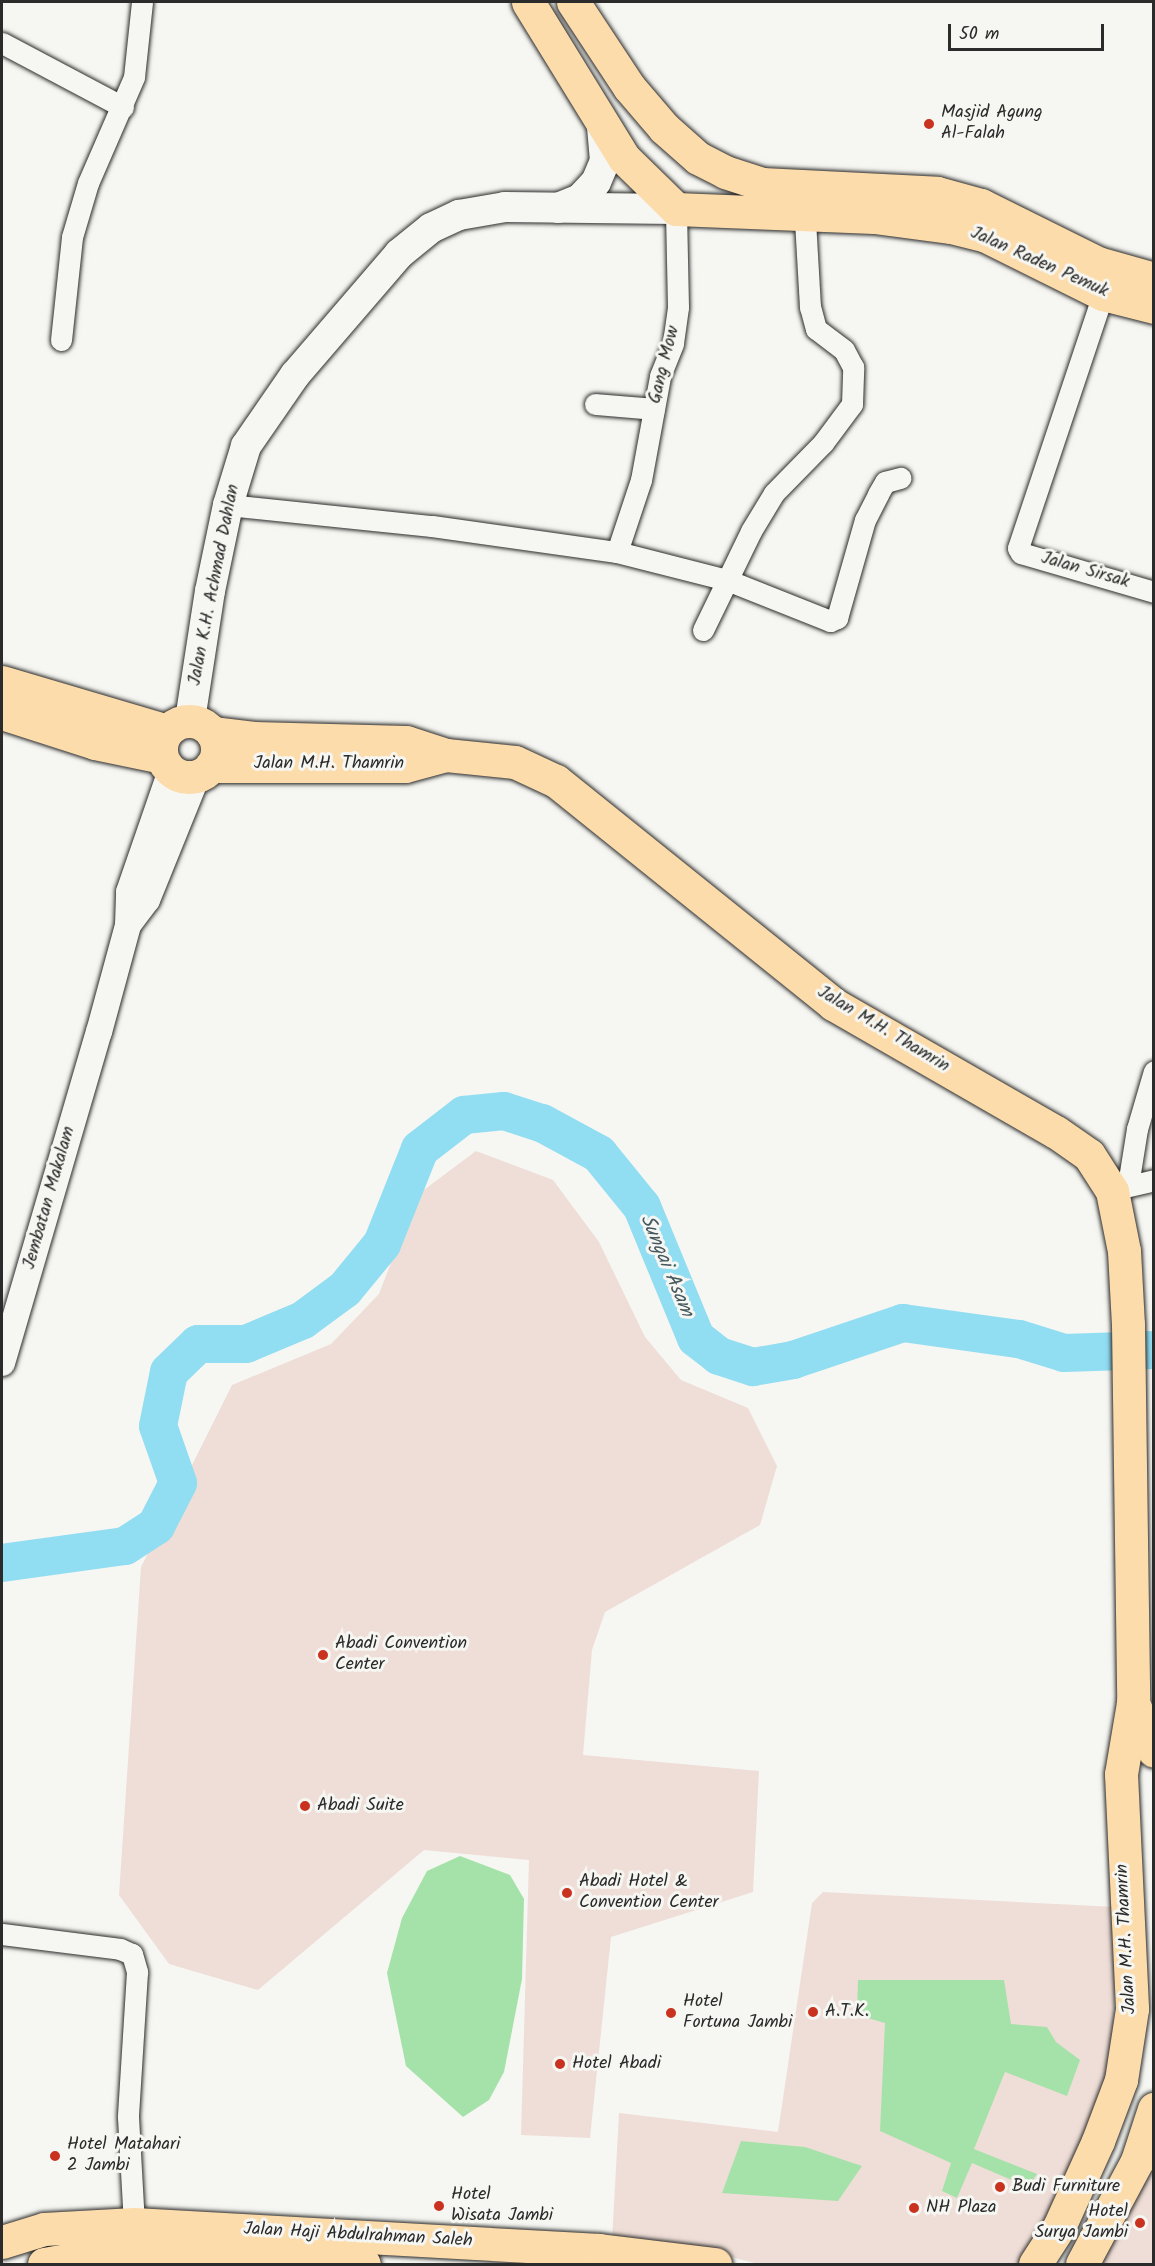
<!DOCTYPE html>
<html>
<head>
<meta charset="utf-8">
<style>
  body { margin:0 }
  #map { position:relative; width:1155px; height:2266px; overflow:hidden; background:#f6f6f2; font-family:Kalam,sans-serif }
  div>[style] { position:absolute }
  .built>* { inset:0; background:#efded7 }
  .green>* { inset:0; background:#a5e2a9 }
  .river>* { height:38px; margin:-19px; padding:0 19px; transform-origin:19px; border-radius:19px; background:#91ddf2 }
  .roads { filter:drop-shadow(0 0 2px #2b2b2b) drop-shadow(0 0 2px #2b2b2b) }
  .minor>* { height:21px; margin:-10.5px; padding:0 10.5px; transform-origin:10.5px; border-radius:10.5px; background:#f6f6f2 }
  .tertiary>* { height:26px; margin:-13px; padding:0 13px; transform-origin:13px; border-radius:13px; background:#f6f6f2 }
  .secondary>* { height:30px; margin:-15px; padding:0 15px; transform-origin:15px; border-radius:15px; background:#f6f6f2 }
  .trunk>* { height:33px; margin:-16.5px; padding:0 16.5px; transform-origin:16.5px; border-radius:16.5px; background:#fddcac }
  .trunk>.ring { margin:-16.5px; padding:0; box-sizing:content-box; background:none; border:33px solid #fddcac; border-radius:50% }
  .dots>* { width:16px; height:16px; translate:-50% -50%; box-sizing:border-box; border:3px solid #f6f6f2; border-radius:50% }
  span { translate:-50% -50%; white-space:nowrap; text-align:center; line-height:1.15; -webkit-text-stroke:6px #f6f6f2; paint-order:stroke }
  .poi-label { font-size:18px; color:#2b2b2b }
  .left { translate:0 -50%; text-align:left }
  .right { translate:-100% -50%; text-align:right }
  .street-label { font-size:18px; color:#2b2b2b }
  .water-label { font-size:20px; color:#44585d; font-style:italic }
  .frame { position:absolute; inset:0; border:3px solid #2b2b2b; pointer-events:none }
  .scale { position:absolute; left:948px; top:24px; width:156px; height:27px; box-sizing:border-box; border:3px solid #2b2b2b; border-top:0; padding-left:8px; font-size:18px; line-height:21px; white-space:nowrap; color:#2b2b2b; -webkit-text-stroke:4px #f6f6f2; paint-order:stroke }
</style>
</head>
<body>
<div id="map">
  <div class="built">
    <div style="clip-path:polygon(476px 1151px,553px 1180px,599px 1242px,645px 1337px,681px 1380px,748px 1408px,777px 1466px,760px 1525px,605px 1612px,592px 1650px,583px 1755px,759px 1771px,753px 1892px,611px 1937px,590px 2138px,521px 2135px,529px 1860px,424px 1850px,258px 1990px,169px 1964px,119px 1895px,141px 1567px,232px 1385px,331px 1344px,379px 1294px,417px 1195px)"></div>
    <div style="clip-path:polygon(823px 1892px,1116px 1907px,1113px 2051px,1091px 2148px,1041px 2264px,759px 2264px,706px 2251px,612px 2241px,619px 2113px,778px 2132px,812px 1903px)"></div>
    <div style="clip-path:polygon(1153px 2089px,1153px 2264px,1081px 2264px,1134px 2167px)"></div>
  </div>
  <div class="green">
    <div style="clip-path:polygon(460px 1856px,510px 1875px,524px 1899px,522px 1979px,504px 2072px,489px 2100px,463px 2117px,406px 2066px,387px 1973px,402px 1918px,427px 1871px)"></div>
    <div style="clip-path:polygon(858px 1980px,1004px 1980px,1011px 2024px,1047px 2027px,1056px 2042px,1080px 2060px,1067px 2096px,1005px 2072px,974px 2149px,1037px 2174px,1028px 2187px,972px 2163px,957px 2198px,942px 2191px,951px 2163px,880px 2131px,885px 2023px,857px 2015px)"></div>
    <div style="clip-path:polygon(741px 2141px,805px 2147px,862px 2166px,838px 2201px,722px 2193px)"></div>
  </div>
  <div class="river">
    <div style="left:2px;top:1563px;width:124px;rotate:-7.9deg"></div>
    <div style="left:125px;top:1546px;width:37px;rotate:-33deg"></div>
    <div style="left:156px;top:1526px;width:48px;rotate:-62.9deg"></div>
    <div style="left:178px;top:1483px;width:60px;rotate:-109.3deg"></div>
    <div style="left:158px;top:1426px;width:55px;rotate:-78.5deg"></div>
    <div style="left:169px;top:1372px;width:40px;rotate:-44deg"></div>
    <div style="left:198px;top:1344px;width:48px"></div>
    <div style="left:246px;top:1344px;width:62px;rotate:-22.8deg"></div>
    <div style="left:303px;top:1320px;width:52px;rotate:-36.4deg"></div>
    <div style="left:345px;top:1289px;width:58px;rotate:-50.6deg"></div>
    <div style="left:382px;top:1244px;width:102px;rotate:-68.2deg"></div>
    <div style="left:420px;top:1149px;width:56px;rotate:-37.7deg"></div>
    <div style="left:464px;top:1115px;width:40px;rotate:-5.7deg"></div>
    <div style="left:504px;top:1111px;width:40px;rotate:18deg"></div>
    <div style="left:542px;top:1123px;width:65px;rotate:28.5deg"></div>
    <div style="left:599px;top:1154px;width:68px;rotate:50.9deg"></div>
    <div style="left:642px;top:1207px;width:142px;rotate:67.6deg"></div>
    <div style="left:696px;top:1338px;width:29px;rotate:38deg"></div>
    <div style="left:719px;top:1356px;width:36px;rotate:18deg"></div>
    <div style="left:753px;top:1367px;width:41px;rotate:-9.9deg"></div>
    <div style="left:793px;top:1360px;width:116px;rotate:-18.6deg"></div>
    <div style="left:903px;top:1323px;width:117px;rotate:7.9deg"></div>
    <div style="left:1019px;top:1339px;width:47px;rotate:17.3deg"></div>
    <div style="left:1064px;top:1353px;width:90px;rotate:-1.9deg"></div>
  </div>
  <div class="roads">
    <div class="minor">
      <div style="left:2px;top:43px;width:137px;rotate:27.9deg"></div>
      <div style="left:1103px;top:294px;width:268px;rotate:108.5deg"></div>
      <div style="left:1018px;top:548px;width:6px;rotate:59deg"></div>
      <div style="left:1021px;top:553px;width:139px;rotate:16.3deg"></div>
      <div style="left:61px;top:340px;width:104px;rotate:-83.9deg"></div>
      <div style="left:72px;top:237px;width:56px;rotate:-73.5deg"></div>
      <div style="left:88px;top:183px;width:116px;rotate:-66.5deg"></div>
      <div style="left:134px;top:77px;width:75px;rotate:-83.9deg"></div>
      <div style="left:595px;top:404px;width:59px;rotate:4.8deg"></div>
      <div style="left:228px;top:505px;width:205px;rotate:5.9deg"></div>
      <div style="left:432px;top:526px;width:187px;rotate:8deg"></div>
      <div style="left:617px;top:552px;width:114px;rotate:14.3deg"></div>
      <div style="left:727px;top:580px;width:111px;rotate:21.7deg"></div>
      <div style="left:830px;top:621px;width:8px;rotate:-23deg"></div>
      <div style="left:837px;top:618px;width:102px;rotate:-74.1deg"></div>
      <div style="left:865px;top:520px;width:29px;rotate:-63deg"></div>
      <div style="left:878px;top:494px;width:14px;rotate:-60deg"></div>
      <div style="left:885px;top:482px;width:16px;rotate:-15deg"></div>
      <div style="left:617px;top:552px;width:76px;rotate:-71.6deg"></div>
      <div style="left:641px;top:480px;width:106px;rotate:-79.6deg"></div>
      <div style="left:660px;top:376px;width:35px;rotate:-68deg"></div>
      <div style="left:673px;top:343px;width:36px;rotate:-82deg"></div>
      <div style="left:678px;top:307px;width:98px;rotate:-91.2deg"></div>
      <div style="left:703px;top:630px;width:110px;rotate:-64.1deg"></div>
      <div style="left:751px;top:531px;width:44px;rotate:-58.8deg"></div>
      <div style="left:774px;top:493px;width:70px;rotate:-45.6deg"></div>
      <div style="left:823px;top:443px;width:49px;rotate:-53.4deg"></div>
      <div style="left:852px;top:404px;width:37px;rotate:-88deg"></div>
      <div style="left:853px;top:367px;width:19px;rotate:-118deg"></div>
      <div style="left:844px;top:350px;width:35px;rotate:-143deg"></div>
      <div style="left:816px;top:329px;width:23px;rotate:-105deg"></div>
      <div style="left:810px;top:307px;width:103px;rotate:-93.3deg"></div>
      <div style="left:1128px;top:1185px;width:57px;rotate:-80.9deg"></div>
      <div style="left:1137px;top:1129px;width:60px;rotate:-73.7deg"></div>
      <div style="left:1116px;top:1189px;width:39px;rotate:-13deg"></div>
      <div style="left:2px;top:1934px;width:119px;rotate:7.2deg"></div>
      <div style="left:120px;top:1949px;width:13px;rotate:23deg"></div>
      <div style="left:132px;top:1954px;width:19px;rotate:74deg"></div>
      <div style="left:137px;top:1972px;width:145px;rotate:93.6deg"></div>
      <div style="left:128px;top:2117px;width:107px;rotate:86.8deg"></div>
    </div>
    <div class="tertiary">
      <div style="left:128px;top:925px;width:31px;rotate:-53deg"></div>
      <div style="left:147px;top:900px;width:134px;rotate:-68deg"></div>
      <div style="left:2px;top:1363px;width:345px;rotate:-73.7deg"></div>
      <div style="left:99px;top:1032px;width:111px;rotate:-74.8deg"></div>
      <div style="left:128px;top:925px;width:33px;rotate:-88deg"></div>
      <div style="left:129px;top:892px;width:128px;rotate:-70.9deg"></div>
    </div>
    <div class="secondary">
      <div style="left:558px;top:208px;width:24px;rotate:-22deg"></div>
      <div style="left:580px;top:199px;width:23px;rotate:-47deg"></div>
      <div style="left:596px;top:182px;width:23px;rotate:-67deg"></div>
      <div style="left:605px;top:161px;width:35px;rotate:-95deg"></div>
      <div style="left:190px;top:720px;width:131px;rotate:-81.2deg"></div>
      <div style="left:210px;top:591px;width:88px;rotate:-78.2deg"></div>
      <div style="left:228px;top:505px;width:62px;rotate:-73deg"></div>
      <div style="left:246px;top:446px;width:86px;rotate:-55.4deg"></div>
      <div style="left:295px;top:375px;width:160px;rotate:-49.3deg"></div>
      <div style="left:399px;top:254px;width:41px;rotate:-39.1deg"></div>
      <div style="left:431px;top:228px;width:31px;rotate:-25deg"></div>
      <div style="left:459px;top:215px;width:47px;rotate:-9.9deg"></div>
      <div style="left:505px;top:207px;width:171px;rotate:0.7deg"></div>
    </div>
    <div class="trunk">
      <div style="left:528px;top:2px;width:183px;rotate:58.4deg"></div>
      <div style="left:624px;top:158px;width:73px;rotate:44.4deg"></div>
      <div style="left:676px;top:209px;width:198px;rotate:2.3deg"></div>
      <div style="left:874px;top:217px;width:78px;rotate:7.4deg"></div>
      <div style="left:951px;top:227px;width:34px;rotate:14deg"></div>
      <div style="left:984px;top:235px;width:133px;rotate:26.4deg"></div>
      <div style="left:1103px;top:294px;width:53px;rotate:14.3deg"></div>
      <div style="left:573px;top:2px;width:102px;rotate:56.6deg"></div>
      <div style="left:629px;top:87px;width:54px;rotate:49.5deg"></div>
      <div style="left:664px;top:128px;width:45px;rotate:41.4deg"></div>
      <div style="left:698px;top:158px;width:30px;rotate:27deg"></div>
      <div style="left:725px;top:172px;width:39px;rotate:18deg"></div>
      <div style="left:762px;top:184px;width:175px;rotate:2.9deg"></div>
      <div style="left:937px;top:193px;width:46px;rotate:15.3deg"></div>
      <div style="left:981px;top:205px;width:131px;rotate:26.4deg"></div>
      <div style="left:1098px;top:263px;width:58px;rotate:15.9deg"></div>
      <div style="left:2px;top:682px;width:172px;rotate:16.5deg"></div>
      <div style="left:2px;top:713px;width:98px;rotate:17.9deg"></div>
      <div style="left:95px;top:743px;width:68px;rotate:11.8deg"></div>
      <div class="ring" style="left:161px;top:721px;width:23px;height:23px"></div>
      <div style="left:212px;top:733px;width:42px;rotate:6.8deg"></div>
      <div style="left:254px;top:738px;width:152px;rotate:1.5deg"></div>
      <div style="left:406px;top:742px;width:42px;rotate:18deg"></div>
      <div style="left:446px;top:755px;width:69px;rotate:5.8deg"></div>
      <div style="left:515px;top:762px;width:45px;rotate:24.9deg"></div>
      <div style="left:556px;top:781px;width:356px;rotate:38.8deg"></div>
      <div style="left:833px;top:1004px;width:257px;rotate:29.9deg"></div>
      <div style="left:1056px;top:1132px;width:40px;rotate:34.9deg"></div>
      <div style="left:1089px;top:1155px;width:43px;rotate:57.4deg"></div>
      <div style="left:1112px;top:1191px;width:61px;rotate:78.7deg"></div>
      <div style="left:1124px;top:1251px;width:73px;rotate:86.9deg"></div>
      <div style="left:1128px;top:1324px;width:379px;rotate:89.2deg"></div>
      <div style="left:1133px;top:1703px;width:72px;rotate:99.6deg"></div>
      <div style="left:1121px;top:1774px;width:235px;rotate:87.3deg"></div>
      <div style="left:1132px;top:2009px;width:72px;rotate:98.8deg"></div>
      <div style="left:1121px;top:2080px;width:65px;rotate:110.7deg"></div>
      <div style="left:1098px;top:2141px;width:94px;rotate:114.4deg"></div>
      <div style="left:1059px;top:2227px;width:44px;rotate:123deg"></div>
      <div style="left:211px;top:766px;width:194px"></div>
      <div style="left:405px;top:766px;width:42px;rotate:-15deg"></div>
      <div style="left:1133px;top:1703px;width:52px;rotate:66.4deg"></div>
      <div style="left:2px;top:2242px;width:44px;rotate:-17.2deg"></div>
      <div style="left:44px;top:2229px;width:90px;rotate:-3.2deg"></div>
      <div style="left:134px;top:2224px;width:466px;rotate:3.2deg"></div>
      <div style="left:599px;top:2250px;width:117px;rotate:6.9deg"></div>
      <div style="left:44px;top:2264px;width:52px;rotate:-10deg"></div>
      <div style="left:95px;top:2255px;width:50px;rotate:-1.1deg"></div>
      <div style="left:145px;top:2254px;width:219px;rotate:2.6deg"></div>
      <div style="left:1082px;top:2264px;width:117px;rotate:-61.9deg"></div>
      <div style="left:1137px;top:2161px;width:55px;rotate:-71.9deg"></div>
    </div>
  </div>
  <div class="dots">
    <div style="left:929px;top:124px;background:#c8321e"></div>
    <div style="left:323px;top:1655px;background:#c8321e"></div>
    <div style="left:305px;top:1806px;background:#c8321e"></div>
    <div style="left:567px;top:1893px;background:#c8321e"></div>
    <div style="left:813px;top:2012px;background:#c8321e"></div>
    <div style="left:671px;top:2013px;background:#c8321e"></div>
    <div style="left:560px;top:2064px;background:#c8321e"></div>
    <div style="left:55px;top:2156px;background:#c8321e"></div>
    <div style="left:1000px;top:2187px;background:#c8321e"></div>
    <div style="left:439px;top:2206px;background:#c8321e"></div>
    <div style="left:914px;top:2208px;background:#c8321e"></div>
    <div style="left:1140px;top:2223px;background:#c8321e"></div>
  </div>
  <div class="poi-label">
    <span class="left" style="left:941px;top:124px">Masjid Agung<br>Al-Falah</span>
    <span class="left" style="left:335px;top:1655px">Abadi Convention<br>Center</span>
    <span class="left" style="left:317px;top:1806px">Abadi Suite</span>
    <span class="left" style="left:579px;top:1893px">Abadi Hotel &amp;<br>Convention Center</span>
    <span class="left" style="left:683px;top:2013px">Hotel<br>Fortuna Jambi</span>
    <span class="left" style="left:825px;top:2012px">A.T.K.</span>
    <span class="left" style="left:572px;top:2064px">Hotel Abadi</span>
    <span class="left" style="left:67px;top:2156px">Hotel Matahari<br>2 Jambi</span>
    <span class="left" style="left:1012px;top:2187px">Budi Furniture</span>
    <span class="left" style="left:451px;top:2206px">Hotel<br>Wisata Jambi</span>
    <span class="left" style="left:926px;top:2208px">NH Plaza</span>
    <span class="right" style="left:1128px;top:2223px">Hotel<br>Surya Jambi</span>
  </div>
  <div class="street-label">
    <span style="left:1039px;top:263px;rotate:24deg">Jalan Raden Pemuk</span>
    <span style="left:665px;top:365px;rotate:-76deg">Gang Mow</span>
    <span style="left:1085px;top:571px;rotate:16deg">Jalan Sirsak</span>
    <span style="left:215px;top:585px;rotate:-79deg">Jalan K.H. Achmad Dahlan</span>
    <span style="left:329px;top:764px">Jalan M.H. Thamrin</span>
    <span style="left:883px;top:1030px;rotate:31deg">Jalan M.H. Thamrin</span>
    <span style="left:50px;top:1198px;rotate:-74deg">Jembatan Makalam</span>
    <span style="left:1127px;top:1939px;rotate:-93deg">Jalan M.H. Thamrin</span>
    <span style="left:358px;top:2236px;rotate:3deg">Jalan Haji Abdulrahman Saleh</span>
  </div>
  <div class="water-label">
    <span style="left:666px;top:1266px;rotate:67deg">Sungai Asam</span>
  </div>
  <div class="frame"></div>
  <div class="scale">50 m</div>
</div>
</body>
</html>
